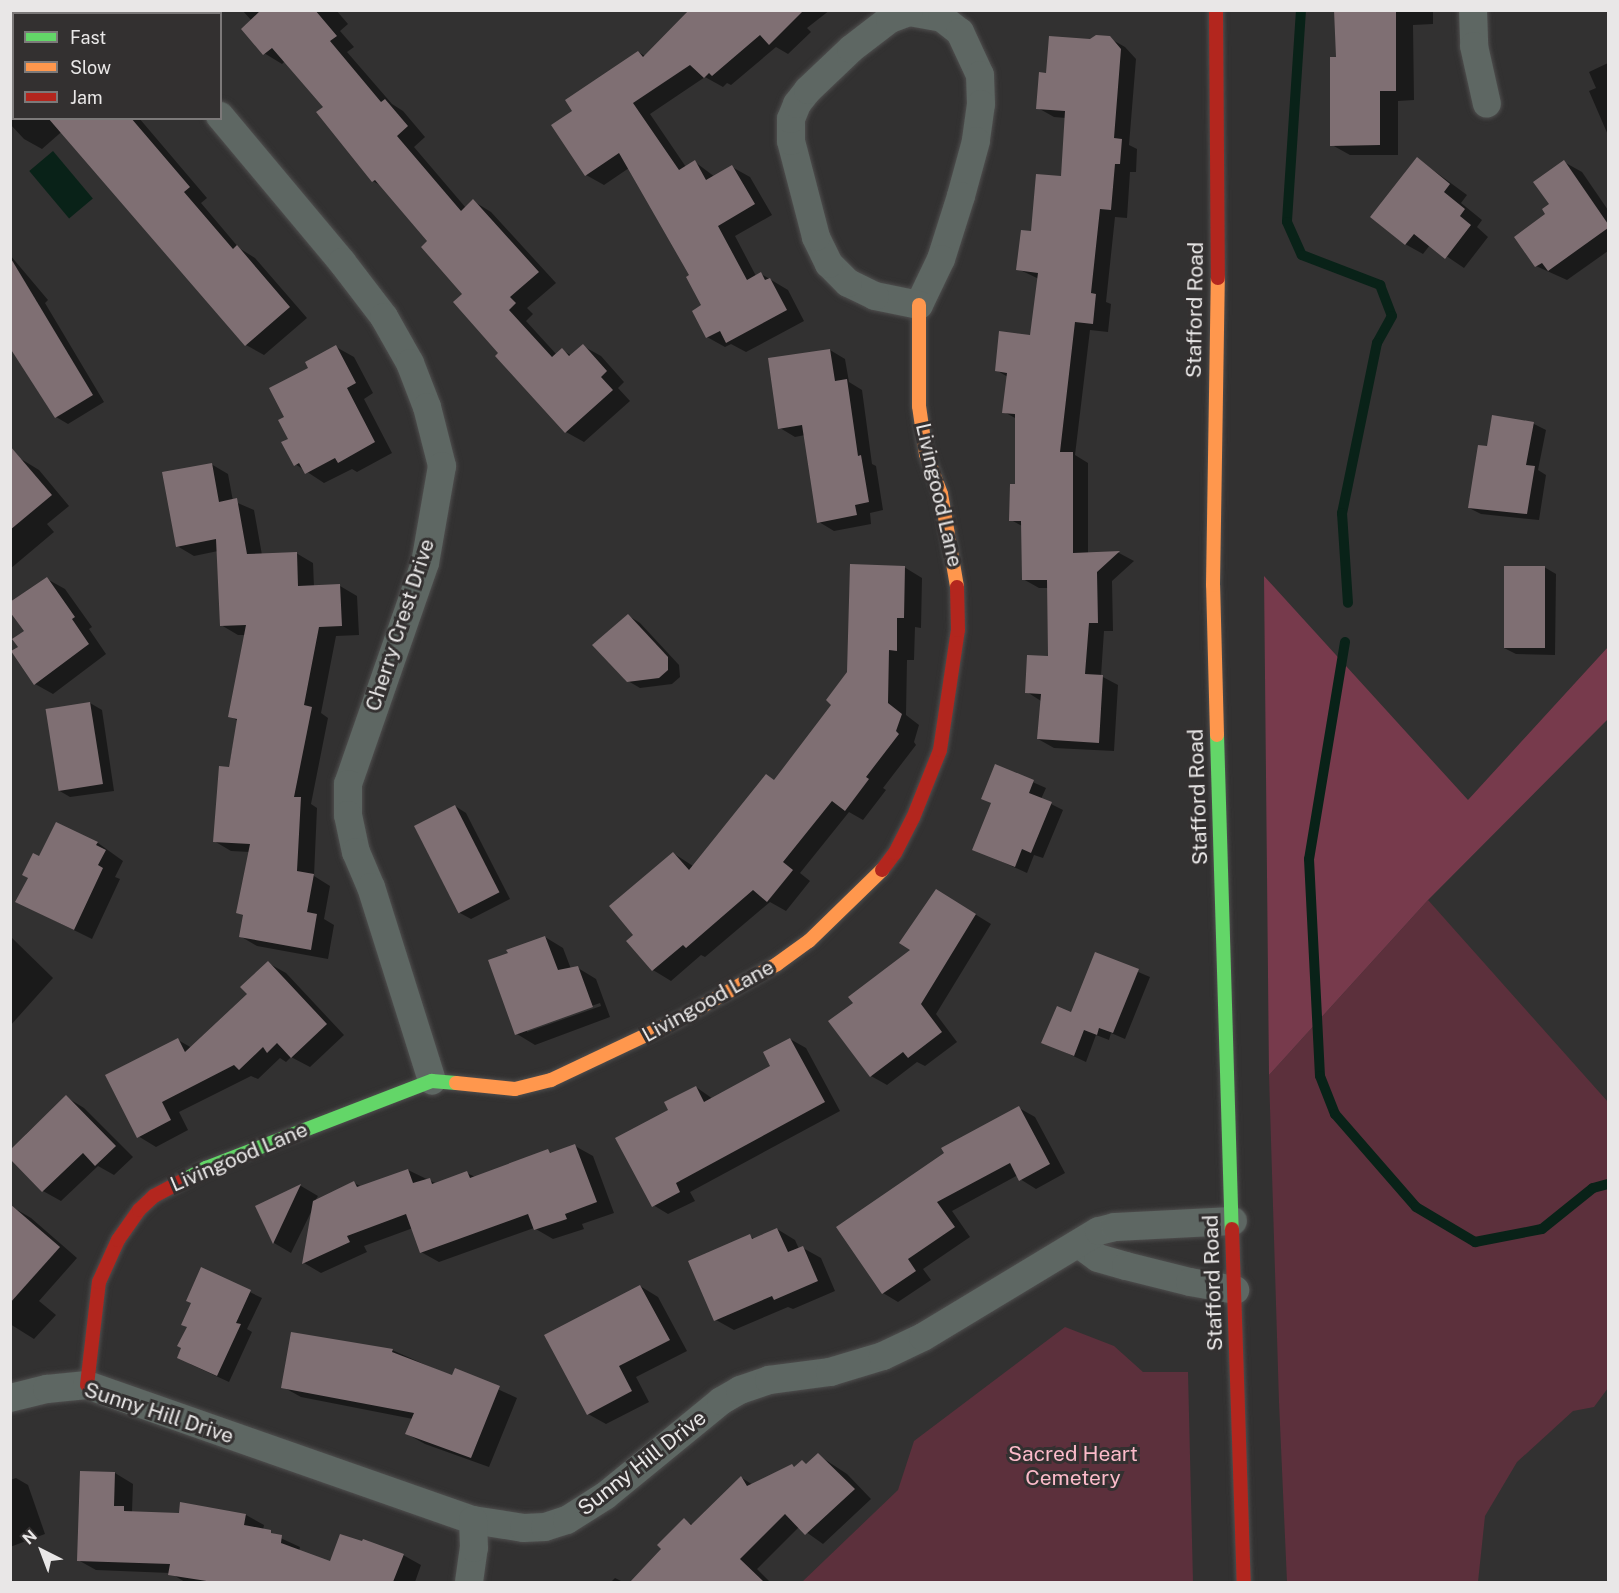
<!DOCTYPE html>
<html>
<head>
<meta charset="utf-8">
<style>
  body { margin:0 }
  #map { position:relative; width:1619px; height:1593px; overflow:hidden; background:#323131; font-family:"Public Sans",sans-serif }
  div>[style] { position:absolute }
  .green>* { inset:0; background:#5c303c }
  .forest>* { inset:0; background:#773a4c }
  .water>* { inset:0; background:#092218; transform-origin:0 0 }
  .shadow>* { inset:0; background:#0007 }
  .stream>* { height:10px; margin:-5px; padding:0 5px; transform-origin:5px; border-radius:5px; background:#092218 }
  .building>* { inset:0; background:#7f6f73; transform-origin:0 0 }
  .roads { filter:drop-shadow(0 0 2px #4f4e4e) drop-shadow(0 0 2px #4f4e4e) }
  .street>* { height:28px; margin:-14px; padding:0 14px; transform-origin:14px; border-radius:14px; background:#5e6763 }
  .fast>* { height:14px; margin:-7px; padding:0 7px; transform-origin:7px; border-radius:7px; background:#63d668 }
  .slow>* { height:14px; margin:-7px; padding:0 7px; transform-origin:7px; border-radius:7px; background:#ff974d }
  .jam>* { height:14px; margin:-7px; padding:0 7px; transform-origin:7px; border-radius:7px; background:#b3261e }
  span { translate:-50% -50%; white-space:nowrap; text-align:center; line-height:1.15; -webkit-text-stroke:6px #333030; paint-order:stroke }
  .street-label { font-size:21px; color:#e9e7e7 }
  .park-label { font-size:21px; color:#fbbac9 }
  .frame { position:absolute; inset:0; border:12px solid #e9e7e7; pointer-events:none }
  .legend { position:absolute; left:12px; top:12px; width:210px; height:108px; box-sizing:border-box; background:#333030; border:2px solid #7c7979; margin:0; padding:8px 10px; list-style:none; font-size:18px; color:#e9e7e7 }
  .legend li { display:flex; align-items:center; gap:12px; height:30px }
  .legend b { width:30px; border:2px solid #7c7979 }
  .north { position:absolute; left:12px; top:1521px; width:60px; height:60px; -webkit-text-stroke:4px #333030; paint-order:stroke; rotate:318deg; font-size:16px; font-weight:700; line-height:24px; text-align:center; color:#e9e7e7 }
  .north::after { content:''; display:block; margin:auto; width:21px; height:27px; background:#e9e7e7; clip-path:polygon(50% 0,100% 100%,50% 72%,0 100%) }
</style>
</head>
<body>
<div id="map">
  <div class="green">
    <div style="clip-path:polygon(1428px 900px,1608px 1102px,1608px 1388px,1594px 1407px,1573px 1411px,1517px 1462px,1485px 1516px,1478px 1582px,1287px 1582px,1279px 1402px,1269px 1075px)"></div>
    <div style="clip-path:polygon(1065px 1327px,1114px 1346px,1143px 1372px,1188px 1372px,1193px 1582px,802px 1582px,898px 1490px,914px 1441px)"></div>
  </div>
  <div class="forest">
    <div style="clip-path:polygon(1264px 576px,1468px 800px,1608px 647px,1608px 719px,1428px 900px,1269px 1075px)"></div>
  </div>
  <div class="water">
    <div style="left:53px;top:151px;width:62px;height:31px;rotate:50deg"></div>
  </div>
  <div class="shadow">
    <div style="clip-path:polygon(242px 10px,336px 10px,348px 24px,340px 31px,354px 47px,347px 52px,392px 104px,403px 111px,425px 137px,414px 147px,466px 208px,473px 201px,491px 212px,556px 283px,527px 308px,533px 314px,526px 321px,557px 355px,562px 350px,572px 356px,583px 346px,601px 356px,624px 382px,618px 388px,630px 401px,584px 442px,566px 432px,497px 356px,500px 353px,429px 241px,383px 187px,373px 181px,318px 113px,325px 107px,285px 61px,282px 64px,264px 53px,252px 21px)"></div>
    <div style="clip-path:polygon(692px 10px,830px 10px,807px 28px,811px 32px,788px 54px,776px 47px,731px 85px,727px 83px,723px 87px,705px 77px,650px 114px,686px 167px,695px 162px,715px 177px,732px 167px,750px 177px,772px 215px,735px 236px,756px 276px,761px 274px,788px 290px,804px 321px,746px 352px,731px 344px,725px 347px,707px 337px,703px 305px,692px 275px,629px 168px,604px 185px,586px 175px,575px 111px,638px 52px,645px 56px)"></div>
    <div style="clip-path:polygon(1336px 10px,1433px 10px,1433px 24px,1413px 25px,1414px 100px,1398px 101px,1398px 155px,1350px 155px,1332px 145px,1338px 58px)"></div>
    <div style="clip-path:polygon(10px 11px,17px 14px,14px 14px,14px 118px,75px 120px,42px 149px,24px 139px,10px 124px)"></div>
    <div style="clip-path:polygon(1109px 38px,1125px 47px,1136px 59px,1129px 145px,1137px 149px,1136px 172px,1130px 172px,1127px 218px,1115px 217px,1106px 302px,1111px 304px,1108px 332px,1090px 330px,1075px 455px,1088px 463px,1088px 554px,1119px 553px,1134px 561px,1112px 581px,1113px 631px,1104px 631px,1101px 676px,1118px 685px,1114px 751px,1054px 748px,1038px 739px,1041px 701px,1027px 692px,1050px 658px,1048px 588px,1039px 588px,1023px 579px,1022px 526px,1011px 520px,1016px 485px,1017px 419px,1004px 412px,1008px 377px,996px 370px,1031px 337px,1039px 279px,1018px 269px,1033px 233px,1062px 177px,1066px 118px,1054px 117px,1038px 108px,1047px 74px,1091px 41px)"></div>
    <div style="clip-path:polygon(1608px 63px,1608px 135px,1589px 91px,1596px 88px,1589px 72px)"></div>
    <div style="clip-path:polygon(82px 118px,139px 118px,207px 198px,201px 203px,239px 248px,255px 258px,307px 318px,264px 355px,246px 345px)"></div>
    <div style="clip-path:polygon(1418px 159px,1467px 195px,1461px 203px,1482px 220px,1477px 227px,1488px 237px,1464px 268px,1430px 245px,1423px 254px,1405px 244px)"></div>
    <div style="clip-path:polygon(1564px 162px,1582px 172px,1608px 210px,1608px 251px,1567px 280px,1536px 266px,1547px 215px)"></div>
    <div style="clip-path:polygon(10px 255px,48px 300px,45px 303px,104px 402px,68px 424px,56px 417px,10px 345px)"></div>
    <div style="clip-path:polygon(336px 347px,354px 357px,373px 393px,364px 399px,392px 453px,357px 472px,352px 469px,324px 483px,295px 464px,286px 418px)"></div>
    <div style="clip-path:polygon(830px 350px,845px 359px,849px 382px,862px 390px,872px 464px,876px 466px,883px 510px,870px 513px,871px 524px,834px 531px,819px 522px,805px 435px,795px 437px,780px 428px)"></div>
    <div style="clip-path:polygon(1494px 417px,1534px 424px,1546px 430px,1538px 470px,1546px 475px,1539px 520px,1481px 514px,1469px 508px,1488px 448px)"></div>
    <div style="clip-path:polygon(21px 459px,39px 470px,69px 506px,47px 524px,54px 532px,10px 569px,10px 468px)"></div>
    <div style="clip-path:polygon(211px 464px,228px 474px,233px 501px,254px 510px,262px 555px,296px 553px,313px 563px,314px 587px,340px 586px,357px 596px,359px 635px,336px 636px,321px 713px,328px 718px,311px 804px,317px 808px,314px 876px,330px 886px,324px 919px,334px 925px,328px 959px,257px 946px,240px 936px,244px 916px,238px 913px,250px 852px,231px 851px,214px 841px,238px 721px,230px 716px,246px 635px,238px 635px,221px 625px,218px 551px,194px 556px,177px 546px)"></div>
    <div style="clip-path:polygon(904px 567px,922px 578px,921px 628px,915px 627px,914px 660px,907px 660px,906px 715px,919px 725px,914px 742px,916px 745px,883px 788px,886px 790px,863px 820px,849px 812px,800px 873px,810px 881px,786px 911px,770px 902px,705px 957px,701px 955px,671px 981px,653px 970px,628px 941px,635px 935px,673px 853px,693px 866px,775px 781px,833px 704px)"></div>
    <div style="clip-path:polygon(1544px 567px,1556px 574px,1555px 655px,1516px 654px,1504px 648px)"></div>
    <div style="clip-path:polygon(47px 579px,65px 589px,92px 627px,89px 629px,106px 654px,53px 694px,35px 684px,20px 647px)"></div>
    <div style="clip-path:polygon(629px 616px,640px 623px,679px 665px,680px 677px,672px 684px,640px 688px,628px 681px)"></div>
    <div style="clip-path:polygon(90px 703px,102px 710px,114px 791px,70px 797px,58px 790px)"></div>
    <div style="clip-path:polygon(996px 766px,1046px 788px,1041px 799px,1063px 810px,1043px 858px,1034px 855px,1027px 873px,974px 849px,993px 804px,982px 798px)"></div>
    <div style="clip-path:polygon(455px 806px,466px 813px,510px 899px,471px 919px,460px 913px)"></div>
    <div style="clip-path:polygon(57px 824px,98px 843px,123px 861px,115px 877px,120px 879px,92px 939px,17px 902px)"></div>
    <div style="clip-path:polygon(952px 900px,991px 924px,936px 1014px,957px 1042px,925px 1066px,917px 1062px,887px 1085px,871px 1076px,913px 950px)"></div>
    <div style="clip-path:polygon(10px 936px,53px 978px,10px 1026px)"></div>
    <div style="clip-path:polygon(evenodd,545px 937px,563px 948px,571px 969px,578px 968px,596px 979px,610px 1017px,535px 1045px,517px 1034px,545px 937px,600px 1003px,601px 1006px,527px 1032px,527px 1029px,600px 1003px)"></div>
    <div style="clip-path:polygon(1096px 954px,1150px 977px,1125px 1039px,1111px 1033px,1109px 1040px,1096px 1035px,1086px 1062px,1043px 1042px,1071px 1014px)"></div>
    <div style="clip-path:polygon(268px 963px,286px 973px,344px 1035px,310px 1067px,291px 1057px,286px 1062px,280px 1058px,258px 1079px,251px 1076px,179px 1112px,188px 1130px,156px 1147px,138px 1136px,178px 1040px,192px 1048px,249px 994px)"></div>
    <div style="clip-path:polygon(790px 1039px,806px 1048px,840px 1111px,690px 1192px,695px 1201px,668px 1214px,653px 1205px,670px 1111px,696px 1087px,713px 1099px,772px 1066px)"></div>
    <div style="clip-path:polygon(66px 1097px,84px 1108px,133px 1157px,114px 1175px,98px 1166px,61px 1201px,43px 1191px,13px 1159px,17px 1145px,27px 1133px)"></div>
    <div style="clip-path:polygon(1019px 1108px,1035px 1117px,1065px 1173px,1036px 1189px,1020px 1179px,1018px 1175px,952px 1211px,970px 1237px,923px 1269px,931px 1280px,898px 1302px,883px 1293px,838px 1228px)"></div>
    <div style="clip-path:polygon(575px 1146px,593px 1156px,614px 1213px,582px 1224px,584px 1229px,553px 1239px,534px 1228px,439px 1262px,421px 1252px,413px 1228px,364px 1246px,367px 1252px,321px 1273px,304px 1263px,313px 1208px,291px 1253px,274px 1243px,257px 1207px,301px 1186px,318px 1196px,315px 1201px,354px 1183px,362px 1187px,408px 1170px,437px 1184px,467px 1173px,475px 1177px,548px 1151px,553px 1154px)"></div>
    <div style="clip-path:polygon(14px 1208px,31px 1218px,77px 1258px,39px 1301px,56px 1315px,34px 1339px,10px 1324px,10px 1211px)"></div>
    <div style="clip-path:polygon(777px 1229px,795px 1240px,799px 1249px,803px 1248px,821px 1258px,835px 1291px,793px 1309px,788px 1307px,734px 1330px,716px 1320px,749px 1236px,755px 1239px)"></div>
    <div style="clip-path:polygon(202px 1269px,262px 1298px,247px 1329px,252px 1332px,229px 1382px,190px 1364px,183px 1348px)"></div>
    <div style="clip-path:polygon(640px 1286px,658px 1297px,687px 1351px,636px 1377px,649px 1402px,606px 1424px,588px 1414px)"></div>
    <div style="clip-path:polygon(392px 1350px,453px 1377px,456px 1370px,517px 1398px,489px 1467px,425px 1444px,407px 1434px,413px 1419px,301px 1397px,283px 1387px)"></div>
    <div style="clip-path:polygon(818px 1455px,847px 1474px,871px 1499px,823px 1544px,799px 1527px,757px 1569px,770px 1582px,632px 1582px,663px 1549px,684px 1520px,693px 1525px,742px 1478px,753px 1485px,807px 1465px)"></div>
    <div style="clip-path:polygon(115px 1473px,133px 1484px,132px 1512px,180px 1514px,182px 1504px,246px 1515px,264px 1525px,263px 1530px,300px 1547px,299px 1551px,331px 1563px,403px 1555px,421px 1565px,415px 1582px,185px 1582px,170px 1573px,96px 1570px,78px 1560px)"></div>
    <div style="clip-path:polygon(16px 1478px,28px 1485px,45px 1534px,10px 1547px,10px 1480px)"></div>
    <div style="clip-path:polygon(615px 1578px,623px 1582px,611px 1582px)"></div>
  </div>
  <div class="stream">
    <div style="left:1301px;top:10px;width:212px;rotate:93.8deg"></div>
    <div style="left:1287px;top:222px;width:36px;rotate:66deg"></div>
    <div style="left:1302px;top:255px;width:84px;rotate:21deg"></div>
    <div style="left:1380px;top:285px;width:33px;rotate:69deg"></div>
    <div style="left:1392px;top:316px;width:31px;rotate:119deg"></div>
    <div style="left:1377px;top:343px;width:174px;rotate:101.6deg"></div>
    <div style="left:1342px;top:513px;width:90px;rotate:86.2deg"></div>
    <div style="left:1345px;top:642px;width:220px;rotate:99.4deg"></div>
    <div style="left:1309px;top:859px;width:217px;rotate:87.1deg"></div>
    <div style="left:1320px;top:1076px;width:41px;rotate:68.5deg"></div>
    <div style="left:1335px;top:1114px;width:123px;rotate:48.9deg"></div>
    <div style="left:1416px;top:1207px;width:69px;rotate:30.7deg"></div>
    <div style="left:1475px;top:1242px;width:68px;rotate:-11deg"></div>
    <div style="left:1542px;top:1229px;width:65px;rotate:-38.8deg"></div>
    <div style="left:1593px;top:1188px;width:16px;rotate:-15deg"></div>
  </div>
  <div class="building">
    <div style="clip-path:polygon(261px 10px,315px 10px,337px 36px,330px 41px,381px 102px,385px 99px,408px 126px,397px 136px,461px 211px,473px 199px,539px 272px,510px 297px,516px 303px,509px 310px,552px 357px,562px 348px,569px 356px,583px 344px,607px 371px,601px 377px,613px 390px,565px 433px,495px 356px,498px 353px,453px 302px,462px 294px,421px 247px,427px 241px,375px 180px,372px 182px,316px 112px,323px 107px,272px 48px,263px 55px,241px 29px)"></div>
    <div style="clip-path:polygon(689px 10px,804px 10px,769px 45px,760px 35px,712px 76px,709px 73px,704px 78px,690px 65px,633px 103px,679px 170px,695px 160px,706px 180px,732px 165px,755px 204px,718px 226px,747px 280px,761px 272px,765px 280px,770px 278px,787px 310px,726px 343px,720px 331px,706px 338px,692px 311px,701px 305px,686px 277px,689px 275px,619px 153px,585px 176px,551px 125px,572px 111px,565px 100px,638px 51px,643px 57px)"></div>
    <div style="clip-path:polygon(1334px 10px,1396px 10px,1396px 91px,1380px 91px,1380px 145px,1330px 146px,1330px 57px,1336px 57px)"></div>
    <div style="clip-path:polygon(1096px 35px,1110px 36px,1121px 49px,1114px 138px,1122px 139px,1120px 164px,1115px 164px,1111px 210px,1100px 209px,1091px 293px,1096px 294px,1093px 324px,1075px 322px,1060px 452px,1073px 452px,1073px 553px,1120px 551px,1097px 572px,1098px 623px,1089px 623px,1085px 674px,1103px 675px,1099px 743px,1037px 739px,1041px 694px,1025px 693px,1027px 655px,1048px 656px,1047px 580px,1022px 580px,1021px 521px,1009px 521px,1010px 484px,1015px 484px,1015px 414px,1002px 413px,1007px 373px,995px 371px,999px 331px,1030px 335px,1038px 273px,1016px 270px,1021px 230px,1031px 231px,1036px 174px,1061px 176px,1065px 111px,1036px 109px,1039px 72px,1046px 73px,1049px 36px,1090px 39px)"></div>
    <div style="clip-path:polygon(48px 118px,131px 118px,190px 187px,184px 192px,233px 249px,237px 245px,290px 307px,245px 346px)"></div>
    <div style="clip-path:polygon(1417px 157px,1450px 184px,1444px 192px,1465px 209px,1460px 216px,1471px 225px,1445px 259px,1414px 234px,1405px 245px,1370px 217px)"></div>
    <div style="clip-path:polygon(1564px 160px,1608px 224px,1608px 228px,1548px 271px,1542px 263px,1535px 267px,1514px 237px,1545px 214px,1542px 209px,1549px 204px,1533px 182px)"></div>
    <div style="clip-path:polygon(10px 257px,93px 395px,55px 418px,10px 348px)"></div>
    <div style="clip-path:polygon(336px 345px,356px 383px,347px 388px,375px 442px,338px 463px,335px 458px,305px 474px,299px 463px,294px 466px,281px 442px,288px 439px,278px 420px,284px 417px,269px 388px,308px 368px,305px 362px)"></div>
    <div style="clip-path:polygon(830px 349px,835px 381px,847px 379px,858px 456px,861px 455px,869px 502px,855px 505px,857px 515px,817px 523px,802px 425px,778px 429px,768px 358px)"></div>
    <div style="clip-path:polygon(1492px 415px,1534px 422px,1526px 465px,1535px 466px,1527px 514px,1468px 508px,1478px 445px,1487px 446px)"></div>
    <div style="clip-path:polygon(10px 446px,52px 495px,10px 530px)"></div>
    <div style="clip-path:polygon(212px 463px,219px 502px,237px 498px,247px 554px,297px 552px,298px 586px,340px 584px,342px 626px,319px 627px,304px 705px,312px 707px,294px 797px,301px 797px,297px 871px,314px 874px,307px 912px,317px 914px,311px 950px,239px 937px,243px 915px,236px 913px,250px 844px,213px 842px,219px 766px,229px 767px,237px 719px,228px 717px,246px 625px,220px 626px,216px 539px,176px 547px,162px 472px)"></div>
    <div style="clip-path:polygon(850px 564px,905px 566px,904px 618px,897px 618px,897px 651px,889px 650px,888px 703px,902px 714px,896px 731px,899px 734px,866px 777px,869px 779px,845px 811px,832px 801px,783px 862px,793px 870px,767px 902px,753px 890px,686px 948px,683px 945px,652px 971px,626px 941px,633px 935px,609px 906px,673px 852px,689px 870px,766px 774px,774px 780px,831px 705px,826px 700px,847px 672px)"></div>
    <div style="left:1504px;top:566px;width:41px;height:82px"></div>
    <div style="clip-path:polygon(47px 577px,75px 617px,72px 619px,89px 644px,34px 685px,11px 651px,18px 647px,12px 639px,24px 631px,10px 612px,10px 602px)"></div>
    <div style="clip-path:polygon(628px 614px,668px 657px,668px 670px,659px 678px,627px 682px,592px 645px)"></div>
    <div style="left:90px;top:702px;width:83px;height:45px;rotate:81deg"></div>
    <div style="clip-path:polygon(995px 764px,1034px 780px,1029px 793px,1052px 802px,1031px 853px,1022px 849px,1015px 867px,972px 850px,991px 803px,981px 799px)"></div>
    <div style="left:455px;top:805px;width:98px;height:46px;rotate:63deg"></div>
    <div style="clip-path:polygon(56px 822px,98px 842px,96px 845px,106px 850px,98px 865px,103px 868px,74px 930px,15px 902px,28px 878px,22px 875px,33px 853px,39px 856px)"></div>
    <div style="clip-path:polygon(936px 889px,976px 914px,921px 1004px,942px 1032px,908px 1058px,903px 1052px,870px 1077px,828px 1021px,853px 1003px,848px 997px,910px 950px,899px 943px)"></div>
    <div style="clip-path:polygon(545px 936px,558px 970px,578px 966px,593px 1007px,515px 1035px,488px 960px,508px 953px,506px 950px)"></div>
    <div style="clip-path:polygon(1095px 952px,1139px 969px,1113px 1033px,1099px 1028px,1097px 1035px,1084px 1030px,1074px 1056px,1041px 1043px,1057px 1006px,1071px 1012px)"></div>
    <div style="clip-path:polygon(268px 961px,327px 1024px,291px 1058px,277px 1043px,267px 1053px,263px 1047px,239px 1070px,234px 1065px,162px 1102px,171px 1120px,137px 1138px,105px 1075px,178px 1038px,185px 1052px,247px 994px,240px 987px)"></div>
    <div style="clip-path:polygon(790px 1038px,825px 1102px,676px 1183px,680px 1192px,652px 1207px,615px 1138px,668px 1110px,664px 1102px,696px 1086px,704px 1102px,770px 1066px,763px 1052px)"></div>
    <div style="clip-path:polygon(66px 1095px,116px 1146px,95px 1166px,83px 1153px,42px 1192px,10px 1159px,10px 1150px)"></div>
    <div style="clip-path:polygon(1019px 1106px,1050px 1164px,1019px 1181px,1010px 1163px,937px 1202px,955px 1227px,908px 1259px,916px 1271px,882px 1294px,836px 1227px,944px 1153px,941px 1148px)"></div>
    <div style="clip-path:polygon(575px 1144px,597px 1202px,565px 1214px,567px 1219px,534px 1230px,528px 1214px,420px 1253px,406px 1214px,347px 1236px,350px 1242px,302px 1264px,313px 1201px,354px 1181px,357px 1187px,408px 1169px,413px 1183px,430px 1178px,432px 1184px,467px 1171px,470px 1178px,548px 1149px,550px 1153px)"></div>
    <div style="clip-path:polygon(301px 1184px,273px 1244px,255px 1206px)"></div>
    <div style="clip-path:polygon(10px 1204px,60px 1247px,10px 1303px)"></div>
    <div style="clip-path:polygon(777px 1228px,788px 1252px,803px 1246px,818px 1281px,774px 1300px,772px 1296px,714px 1321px,688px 1261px,750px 1234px,752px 1239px)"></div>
    <div style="clip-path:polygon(201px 1267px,251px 1290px,236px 1323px,241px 1324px,217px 1376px,177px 1358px,181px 1348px,177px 1346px,187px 1327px,181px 1325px,191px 1303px,186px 1301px)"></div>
    <div style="clip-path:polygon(640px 1285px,670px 1340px,619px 1366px,632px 1391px,587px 1415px,544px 1335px)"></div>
    <div style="clip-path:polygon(291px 1332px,393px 1349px,392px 1352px,452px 1375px,455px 1368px,500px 1386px,471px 1458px,405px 1434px,414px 1413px,281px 1388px)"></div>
    <div style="clip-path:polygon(818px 1453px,855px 1489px,805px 1535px,785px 1514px,740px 1559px,764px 1582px,630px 1582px,661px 1549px,657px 1545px,684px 1518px,691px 1525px,741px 1476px,747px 1486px,792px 1464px,794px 1467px,802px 1460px,806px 1464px)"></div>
    <div style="clip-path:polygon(80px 1471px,115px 1472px,114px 1506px,124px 1506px,124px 1511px,179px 1513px,180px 1502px,246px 1514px,244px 1525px,271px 1530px,271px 1533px,282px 1535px,281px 1543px,330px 1561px,340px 1534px,362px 1541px,363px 1539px,404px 1554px,393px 1582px,213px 1582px,168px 1575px,170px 1564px,77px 1561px)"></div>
  </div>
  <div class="roads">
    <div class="street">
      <div style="left:122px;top:10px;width:5px;rotate:53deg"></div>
      <div style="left:1473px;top:10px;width:36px;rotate:88deg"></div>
      <div style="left:1474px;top:46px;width:59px;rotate:77.4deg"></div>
      <div style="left:909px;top:12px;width:34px;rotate:10deg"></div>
      <div style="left:942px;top:18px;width:23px;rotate:38deg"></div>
      <div style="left:960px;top:32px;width:47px;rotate:65.1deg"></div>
      <div style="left:980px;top:75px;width:29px;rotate:88deg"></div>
      <div style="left:981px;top:104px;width:37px;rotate:98deg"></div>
      <div style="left:976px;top:141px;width:57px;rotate:105.3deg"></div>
      <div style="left:961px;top:196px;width:66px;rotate:107.6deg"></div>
      <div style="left:941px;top:259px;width:51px;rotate:115.6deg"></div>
      <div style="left:919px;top:305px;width:45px;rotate:-168.4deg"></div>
      <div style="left:875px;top:296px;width:30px;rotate:-154deg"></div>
      <div style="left:848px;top:283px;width:27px;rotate:-135deg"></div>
      <div style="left:829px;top:264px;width:30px;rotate:-116deg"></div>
      <div style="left:816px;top:237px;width:99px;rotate:-104.6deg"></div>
      <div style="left:791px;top:141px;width:22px;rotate:-90deg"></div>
      <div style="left:791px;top:119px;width:16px;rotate:-68deg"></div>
      <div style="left:797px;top:104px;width:18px;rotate:-52deg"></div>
      <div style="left:808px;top:90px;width:59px;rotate:-43.6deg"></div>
      <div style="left:851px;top:49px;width:49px;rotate:-37.6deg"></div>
      <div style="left:890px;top:19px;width:20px;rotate:-20deg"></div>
      <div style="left:220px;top:116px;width:190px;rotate:50.1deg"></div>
      <div style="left:342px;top:262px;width:69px;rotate:52.6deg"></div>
      <div style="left:384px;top:317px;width:53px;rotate:60.5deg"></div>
      <div style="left:410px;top:363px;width:47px;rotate:68.9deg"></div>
      <div style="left:427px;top:407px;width:61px;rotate:75.7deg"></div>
      <div style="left:442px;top:466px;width:98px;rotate:99.9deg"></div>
      <div style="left:425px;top:563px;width:234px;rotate:109.2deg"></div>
      <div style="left:348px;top:784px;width:31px;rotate:90deg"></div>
      <div style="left:348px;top:815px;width:38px;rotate:78deg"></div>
      <div style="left:356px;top:852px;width:38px;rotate:67deg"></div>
      <div style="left:371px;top:887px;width:203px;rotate:72.5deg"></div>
      <div style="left:1080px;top:1245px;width:22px;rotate:36deg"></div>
      <div style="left:1098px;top:1258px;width:29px;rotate:16deg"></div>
      <div style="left:1126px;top:1266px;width:66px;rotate:14deg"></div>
      <div style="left:1190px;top:1282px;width:46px;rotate:10.1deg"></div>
      <div style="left:10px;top:1398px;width:38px;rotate:-14deg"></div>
      <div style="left:47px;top:1389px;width:40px;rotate:-5.7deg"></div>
      <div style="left:87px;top:1385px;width:409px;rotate:19.3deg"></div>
      <div style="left:473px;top:1520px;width:52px;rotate:8.9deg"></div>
      <div style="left:524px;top:1528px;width:21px;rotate:-3deg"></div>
      <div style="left:545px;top:1527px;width:23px;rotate:-18deg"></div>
      <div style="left:567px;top:1520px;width:45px;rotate:-32.3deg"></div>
      <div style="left:605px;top:1496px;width:150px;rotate:-39.3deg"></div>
      <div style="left:721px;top:1401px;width:22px;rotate:-30deg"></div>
      <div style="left:740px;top:1390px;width:31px;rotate:-19deg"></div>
      <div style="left:769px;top:1380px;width:62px;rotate:-7.5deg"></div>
      <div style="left:830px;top:1372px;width:55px;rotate:-16.8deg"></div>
      <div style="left:883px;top:1356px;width:44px;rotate:-25.4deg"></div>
      <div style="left:923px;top:1337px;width:205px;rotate:-31.1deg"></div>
      <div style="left:1099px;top:1231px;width:16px;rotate:-14deg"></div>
      <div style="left:1115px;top:1227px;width:118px;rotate:-2.9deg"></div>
      <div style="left:469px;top:1582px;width:34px;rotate:-82deg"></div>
      <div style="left:474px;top:1548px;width:28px;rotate:-92deg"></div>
    </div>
    <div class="fast">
      <div style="left:1217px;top:735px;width:494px;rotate:88.3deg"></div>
      <div style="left:184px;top:1180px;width:25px;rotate:-29deg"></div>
      <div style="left:206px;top:1168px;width:242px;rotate:-21.1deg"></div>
      <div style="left:432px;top:1081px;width:24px;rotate:5deg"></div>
    </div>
    <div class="slow">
      <div style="left:919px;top:305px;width:101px;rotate:90deg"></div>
      <div style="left:919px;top:406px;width:49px;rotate:81.7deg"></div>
      <div style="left:926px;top:454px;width:43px;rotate:69.4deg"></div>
      <div style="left:941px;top:494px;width:94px;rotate:80.2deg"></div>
      <div style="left:1217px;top:735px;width:150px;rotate:-91.5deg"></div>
      <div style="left:1213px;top:585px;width:307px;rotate:-89.1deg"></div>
      <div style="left:456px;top:1083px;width:59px;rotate:5.8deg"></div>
      <div style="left:515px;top:1089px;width:37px;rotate:-14deg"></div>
      <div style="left:551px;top:1080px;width:138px;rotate:-25.3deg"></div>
      <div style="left:676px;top:1021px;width:116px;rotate:-29.4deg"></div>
      <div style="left:777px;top:964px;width:39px;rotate:-36deg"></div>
      <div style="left:809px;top:941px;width:102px;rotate:-44.2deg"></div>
    </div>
    <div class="jam">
      <div style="left:1216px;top:10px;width:268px;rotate:89.6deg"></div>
      <div style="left:882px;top:870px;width:21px;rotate:-53deg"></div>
      <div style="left:895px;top:853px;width:39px;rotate:-63deg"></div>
      <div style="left:913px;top:818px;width:73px;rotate:-68.3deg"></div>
      <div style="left:940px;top:750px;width:121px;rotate:-81.5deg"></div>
      <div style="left:958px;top:630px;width:43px;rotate:-91.3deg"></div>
      <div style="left:1232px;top:1229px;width:353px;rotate:88.1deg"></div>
      <div style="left:87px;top:1385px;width:104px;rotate:-83.4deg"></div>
      <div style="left:99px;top:1282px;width:46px;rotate:-65.7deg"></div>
      <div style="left:118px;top:1240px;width:37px;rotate:-55deg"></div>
      <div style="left:139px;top:1210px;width:21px;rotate:-43deg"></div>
      <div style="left:154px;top:1196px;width:34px;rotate:-28deg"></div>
    </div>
  </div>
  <div class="street-label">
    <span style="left:1195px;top:310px;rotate:-89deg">Stafford Road</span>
    <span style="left:939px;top:495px;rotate:77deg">Livingood Lane</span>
    <span style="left:400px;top:625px;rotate:-72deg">Cherry Crest Drive</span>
    <span style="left:1198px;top:797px;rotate:-92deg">Stafford Road</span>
    <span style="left:708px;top:1001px;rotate:-29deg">Livingood Lane</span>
    <span style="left:239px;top:1157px;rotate:-23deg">Livingood Lane</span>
    <span style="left:1213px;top:1283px;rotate:-92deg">Stafford Road</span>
    <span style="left:159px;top:1413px;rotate:18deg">Sunny Hill Drive</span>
    <span style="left:642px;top:1463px;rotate:-38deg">Sunny Hill Drive</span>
  </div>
  <div class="park-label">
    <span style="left:1073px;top:1466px">Sacred Heart<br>Cemetery</span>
  </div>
  <div class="frame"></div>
  <ul class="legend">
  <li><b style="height:8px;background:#63d668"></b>Fast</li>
  <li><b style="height:8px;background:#ff974d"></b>Slow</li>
  <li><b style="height:8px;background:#b3261e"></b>Jam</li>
  </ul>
  <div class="north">N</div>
</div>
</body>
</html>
